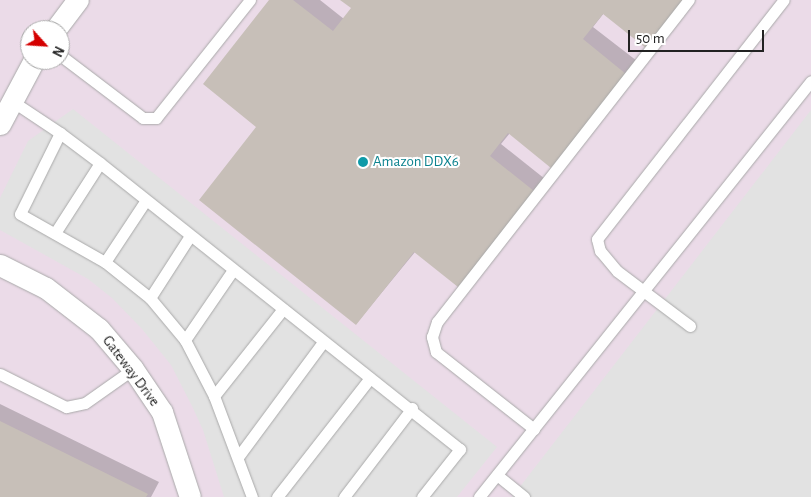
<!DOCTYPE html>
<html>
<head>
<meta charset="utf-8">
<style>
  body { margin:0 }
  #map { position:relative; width:811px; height:497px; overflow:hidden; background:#f2efe9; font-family:"Alegreya Sans",sans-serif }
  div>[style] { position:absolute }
  .industrial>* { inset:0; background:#ebdbe8 }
  .parking>* { inset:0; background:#e2e2e2 }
  .shadow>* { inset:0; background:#0003 }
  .building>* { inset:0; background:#c7bfb8 }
  .roads { filter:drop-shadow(0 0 1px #a9a9a9) drop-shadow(0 0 1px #a9a9a9) }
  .lane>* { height:11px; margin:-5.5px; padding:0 5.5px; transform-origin:5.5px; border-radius:5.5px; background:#fff }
  .street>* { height:21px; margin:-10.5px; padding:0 10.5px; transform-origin:10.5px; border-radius:10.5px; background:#fff }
  .dots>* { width:14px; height:14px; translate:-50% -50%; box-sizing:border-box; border:2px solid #fff; border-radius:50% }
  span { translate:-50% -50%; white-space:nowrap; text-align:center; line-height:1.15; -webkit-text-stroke:4px #fff; paint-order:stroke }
  .culture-label { font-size:15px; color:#0d838f }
  .left { translate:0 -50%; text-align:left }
  .street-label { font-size:15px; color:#222 }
  .north { position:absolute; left:20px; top:20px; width:50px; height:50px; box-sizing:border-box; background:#fff; border:1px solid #a7a7a7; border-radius:50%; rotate:116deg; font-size:14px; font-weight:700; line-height:20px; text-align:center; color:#222 }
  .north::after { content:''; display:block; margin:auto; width:18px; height:22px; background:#d40000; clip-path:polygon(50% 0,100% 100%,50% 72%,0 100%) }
  .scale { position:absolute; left:628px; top:30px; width:136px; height:22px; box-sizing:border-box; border:2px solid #222; border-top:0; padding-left:6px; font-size:15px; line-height:18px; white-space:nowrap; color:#222; -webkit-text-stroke:4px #fff; paint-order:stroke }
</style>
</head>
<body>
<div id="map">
  <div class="industrial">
    <div style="clip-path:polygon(evenodd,0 0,811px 0,811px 497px,0 497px,0 0,30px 30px,60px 30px,60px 60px,30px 60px,30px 30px)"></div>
  </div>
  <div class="parking">
    <div style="clip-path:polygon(73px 109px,497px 447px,457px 497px,224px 497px,203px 430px,192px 406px,171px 365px,142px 329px,112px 298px,88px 279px,0 230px,0 198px,28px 141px)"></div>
    <div style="clip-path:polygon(811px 110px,811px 497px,512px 497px)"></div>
  </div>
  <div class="shadow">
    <div style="clip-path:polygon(271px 0,320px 0,344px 19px,353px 8px,342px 0,604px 13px,593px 27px,637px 61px,563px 154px,510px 133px,501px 144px,545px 179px,469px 274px,415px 252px,356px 324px,258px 127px)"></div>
    <div style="clip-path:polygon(0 404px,159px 482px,151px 497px,0 497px)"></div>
  </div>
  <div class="building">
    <div style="clip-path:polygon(269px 0,293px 0,333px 31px,351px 8px,340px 0,686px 0,647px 49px,603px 14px,583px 39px,626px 74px,551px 168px,508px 133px,490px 156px,534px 191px,458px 287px,414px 252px,356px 325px,199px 200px,256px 127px,203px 84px)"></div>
    <div style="clip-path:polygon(0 421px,148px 494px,146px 497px,0 497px)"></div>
  </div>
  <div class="roads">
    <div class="lane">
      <div style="left:60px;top:55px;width:104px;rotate:37.2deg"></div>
      <div style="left:143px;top:118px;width:13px"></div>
      <div style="left:156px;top:118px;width:151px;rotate:-51.5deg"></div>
      <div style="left:12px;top:101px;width:58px;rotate:33.7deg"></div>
      <div style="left:60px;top:133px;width:50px;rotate:36.9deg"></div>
      <div style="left:100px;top:163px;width:460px;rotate:38.5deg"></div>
      <div style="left:460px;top:449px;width:61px;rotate:128.4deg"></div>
      <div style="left:60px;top:133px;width:90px;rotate:116.3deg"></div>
      <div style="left:20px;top:214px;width:98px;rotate:29.5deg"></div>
      <div style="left:105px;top:262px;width:58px;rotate:38.7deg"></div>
      <div style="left:150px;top:298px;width:55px;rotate:50.2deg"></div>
      <div style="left:185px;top:340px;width:63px;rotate:62.6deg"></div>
      <div style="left:214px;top:396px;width:108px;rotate:69.4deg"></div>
      <div style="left:55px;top:233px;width:83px;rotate:-57.3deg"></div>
      <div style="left:105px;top:262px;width:74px;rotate:-56.5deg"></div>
      <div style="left:150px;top:298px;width:74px;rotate:-57.2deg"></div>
      <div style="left:690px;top:326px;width:91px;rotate:-143deg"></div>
      <div style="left:617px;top:271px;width:26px;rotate:-130deg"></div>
      <div style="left:600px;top:251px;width:12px;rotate:-104deg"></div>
      <div style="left:597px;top:239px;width:303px;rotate:-52deg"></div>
      <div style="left:185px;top:340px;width:85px;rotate:-55.6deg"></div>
      <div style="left:0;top:374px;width:74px;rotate:26.6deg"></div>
      <div style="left:66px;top:407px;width:19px;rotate:-12deg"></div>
      <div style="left:85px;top:403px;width:59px;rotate:-35.3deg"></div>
      <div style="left:214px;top:396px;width:111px;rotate:-51.6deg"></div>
      <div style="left:534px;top:429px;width:125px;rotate:-141.8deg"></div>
      <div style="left:436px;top:352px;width:16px;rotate:-105deg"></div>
      <div style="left:432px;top:337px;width:16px;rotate:-72deg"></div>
      <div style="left:437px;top:322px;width:409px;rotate:-52deg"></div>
      <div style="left:238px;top:457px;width:143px;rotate:-53.5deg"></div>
      <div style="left:497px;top:475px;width:35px;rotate:39deg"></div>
      <div style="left:277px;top:497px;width:151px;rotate:-52deg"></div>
      <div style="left:344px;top:497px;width:112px;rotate:-52.6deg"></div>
      <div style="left:479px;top:497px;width:532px;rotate:-51.41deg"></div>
    </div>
    <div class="street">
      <div style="left:55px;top:30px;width:38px;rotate:-53deg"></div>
      <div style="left:0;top:124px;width:72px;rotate:-62deg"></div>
      <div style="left:0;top:265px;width:51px;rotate:26.6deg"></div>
      <div style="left:46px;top:288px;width:67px;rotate:37.7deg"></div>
      <div style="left:99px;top:329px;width:52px;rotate:49.6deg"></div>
      <div style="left:133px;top:369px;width:52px;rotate:56deg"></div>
      <div style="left:162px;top:412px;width:89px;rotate:71.8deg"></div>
    </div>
  </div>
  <div class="dots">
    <div style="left:363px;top:162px;background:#0f9aa8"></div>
  </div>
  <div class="culture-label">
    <span class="left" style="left:373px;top:162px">Amazon DDX6</span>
  </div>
  <div class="street-label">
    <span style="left:131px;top:371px;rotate:53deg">Gateway Drive</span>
  </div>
  <div class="north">N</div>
  <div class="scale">50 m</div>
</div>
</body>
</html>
